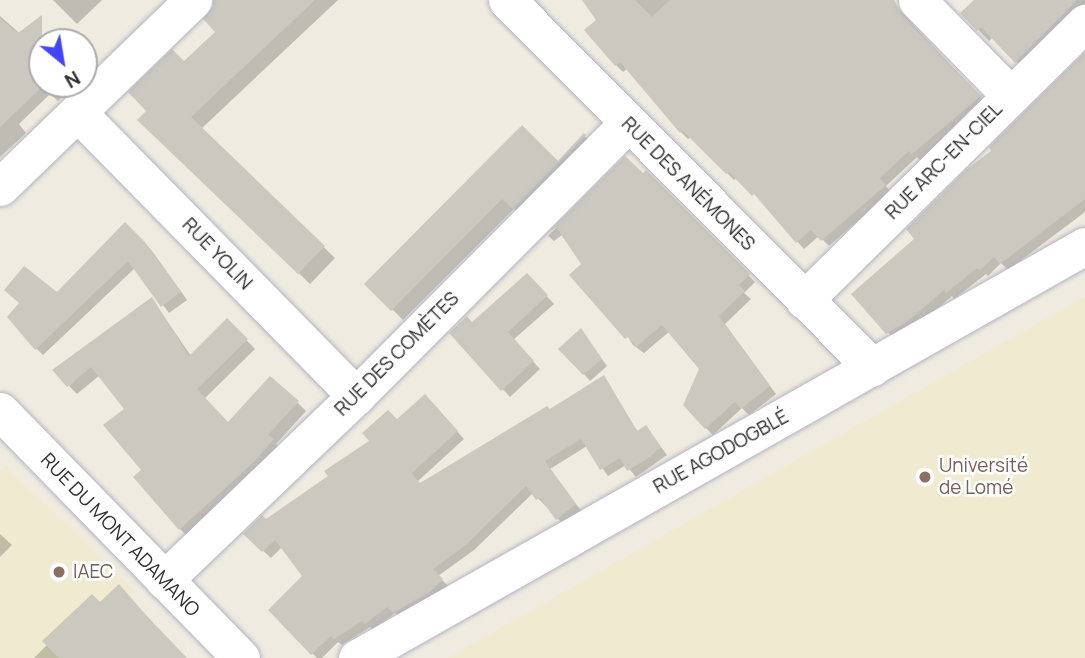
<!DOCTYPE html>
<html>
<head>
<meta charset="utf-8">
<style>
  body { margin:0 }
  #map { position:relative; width:1085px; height:658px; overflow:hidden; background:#efebe0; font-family:Manrope,sans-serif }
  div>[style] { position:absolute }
  .education>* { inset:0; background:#f0ebd0 }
  .shadow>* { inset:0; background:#0003 }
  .building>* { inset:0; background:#cac8bf }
  .roads { filter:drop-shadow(0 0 2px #b3b4c0) drop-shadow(0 0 2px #b3b4c0) }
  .minor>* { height:37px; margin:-18.5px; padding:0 18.5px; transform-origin:18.5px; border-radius:18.5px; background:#fff }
  .dots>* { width:19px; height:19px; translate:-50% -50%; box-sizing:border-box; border:4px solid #fff; border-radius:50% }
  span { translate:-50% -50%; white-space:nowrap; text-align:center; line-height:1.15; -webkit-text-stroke:5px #fff; paint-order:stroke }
  .street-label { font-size:19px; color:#2d2d2d }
  .education-label { font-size:19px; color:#785e54 }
  .left { translate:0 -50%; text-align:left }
  .north { position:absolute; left:28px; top:28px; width:70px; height:70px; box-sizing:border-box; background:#fff; border:2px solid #ababab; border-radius:50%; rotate:150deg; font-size:19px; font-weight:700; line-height:28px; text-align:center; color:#2d2d2d }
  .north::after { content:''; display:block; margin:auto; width:24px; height:32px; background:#4244fa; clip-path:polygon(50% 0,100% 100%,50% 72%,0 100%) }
</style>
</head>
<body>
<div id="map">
  <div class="education">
    <div style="clip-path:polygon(1085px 296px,1085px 658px,447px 658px)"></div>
    <div style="clip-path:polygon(6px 466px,135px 592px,73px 658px,0 658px,0 471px)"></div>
  </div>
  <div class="shadow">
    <div style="clip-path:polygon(53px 0,102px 0,77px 24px)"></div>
    <div style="clip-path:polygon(214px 0,338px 0,201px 129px,335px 258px,310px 284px,140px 120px,184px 63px,218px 32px)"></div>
    <div style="clip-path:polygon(585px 0,890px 0,987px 104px,920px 160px,917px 157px,886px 186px,891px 192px,829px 246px,819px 236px,804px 249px,761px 200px,737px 178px,734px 180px,691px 137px,688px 139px,681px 132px,628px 68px,623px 72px,616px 65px,587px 30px,599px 20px)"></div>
    <div style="clip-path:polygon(976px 0,1085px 0,1085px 15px,1027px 73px,993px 37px,989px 41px,962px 13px)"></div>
    <div style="clip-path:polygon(0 16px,42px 53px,42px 84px,74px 84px,58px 101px,50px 94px,19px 124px,26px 133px,0 157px)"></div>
    <div style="clip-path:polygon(1085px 55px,1085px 212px,1008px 270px,1001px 263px,988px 276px,986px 274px,954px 299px,952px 296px,914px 329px,895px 340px,854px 294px,916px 239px)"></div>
    <div style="clip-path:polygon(522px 127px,558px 163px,584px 136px,596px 147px,525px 218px,514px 209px,403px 320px,367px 284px)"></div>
    <div style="clip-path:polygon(625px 158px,643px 175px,646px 172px,755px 282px,744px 293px,751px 299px,725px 324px,776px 394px,749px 415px,742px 408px,713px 435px,706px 428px,701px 369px,670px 331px,644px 353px,633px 345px,563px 234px,554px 241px,548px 236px)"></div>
    <div style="clip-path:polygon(125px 224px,152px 251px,187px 300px,169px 313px,135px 268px,43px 355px,36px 348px,57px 294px)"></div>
    <div style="clip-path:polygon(527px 275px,554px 304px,513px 340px,540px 369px,510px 397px,451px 333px,472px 324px)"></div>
    <div style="clip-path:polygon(152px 299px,191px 356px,227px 320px,255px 349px,204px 399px,228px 425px,298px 403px,306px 411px,276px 444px,281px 449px,188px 537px,180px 529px,127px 409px,100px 375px,77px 394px,69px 386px)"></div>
    <div style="clip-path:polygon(581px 331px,607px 366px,590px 381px,584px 374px)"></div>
    <div style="clip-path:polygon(604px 378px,638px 432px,646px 427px,667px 455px,636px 477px,626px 465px,608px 476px,587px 446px,550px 469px,582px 512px,564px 525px,533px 493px,474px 550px,438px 576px,449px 587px,402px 619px,395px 613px,373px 630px,370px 627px,342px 645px,338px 642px,322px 658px,317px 658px,270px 610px,305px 576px,282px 547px,271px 558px,245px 534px,330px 477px,397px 421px,432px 403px,464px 439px,418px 481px,421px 485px)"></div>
    <div style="clip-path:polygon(0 534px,12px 545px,0 557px)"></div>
    <div style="clip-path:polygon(48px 644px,176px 658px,34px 658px)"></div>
  </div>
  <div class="building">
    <div style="clip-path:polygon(213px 0,315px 0,191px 117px,325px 246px,298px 274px,137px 120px,146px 111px,128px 92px,172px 49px,184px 61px,215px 32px,203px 19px,213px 6px)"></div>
    <div style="clip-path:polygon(582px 0,635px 0,652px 17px,670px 0,894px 0,902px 15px,981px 96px,912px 154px,909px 151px,880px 178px,886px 185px,821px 241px,811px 230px,796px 243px,754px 194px,752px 196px,729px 172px,726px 174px,683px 131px,680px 133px,620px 62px,615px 66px,584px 30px,596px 20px)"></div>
    <div style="clip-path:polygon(974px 0,1077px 0,1015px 63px,981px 27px,977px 31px,960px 13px)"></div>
    <div style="clip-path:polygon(42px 15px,42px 87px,0 127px,0 18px,18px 33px)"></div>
    <div style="clip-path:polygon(1085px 52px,1085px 199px,1000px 264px,994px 257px,980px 270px,977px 268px,946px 293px,944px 290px,907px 322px,886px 334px,851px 294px,914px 239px,906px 229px,967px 169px,991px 151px,989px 147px)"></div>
    <div style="clip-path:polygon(522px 125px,558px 161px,584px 133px,586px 135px,513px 209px,502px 199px,391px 311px,364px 284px)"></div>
    <div style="clip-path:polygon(625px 156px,643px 173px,646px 170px,750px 274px,739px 285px,745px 291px,719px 316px,770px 386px,741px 409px,735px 402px,705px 429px,683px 405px,699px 369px,662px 325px,636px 347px,628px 337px,625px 339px,569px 275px,581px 264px,556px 227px,545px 236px)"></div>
    <div style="clip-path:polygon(125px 222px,145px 242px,181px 292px,161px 307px,128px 261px,35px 350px,7px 317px,19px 303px,4px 290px,24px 266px,57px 292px)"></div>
    <div style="clip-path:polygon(527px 273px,548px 295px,508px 332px,534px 361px,501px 391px,449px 333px,467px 316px,472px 322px)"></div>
    <div style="clip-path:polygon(152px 297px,189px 356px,227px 318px,248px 339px,197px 389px,228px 422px,270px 376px,299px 401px,268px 435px,274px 439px,254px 462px,179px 530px,133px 477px,141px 470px,103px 425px,124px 409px,91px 367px,67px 387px,52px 370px)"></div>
    <div style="clip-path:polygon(581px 328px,602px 359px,583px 375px,558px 349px)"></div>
    <div style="clip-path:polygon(604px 375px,637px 431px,646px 425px,661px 447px,650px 457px,627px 471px,620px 458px,600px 470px,581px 439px,545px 461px,576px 504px,556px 520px,540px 498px,536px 500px,526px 486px,467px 544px,433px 569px,443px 579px,429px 593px,393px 613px,387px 607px,365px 624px,362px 621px,333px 640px,331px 636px,311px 655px,268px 610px,302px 576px,275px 540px,262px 552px,243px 534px,262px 515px,266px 519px,328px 476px,324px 471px,369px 441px,362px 433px,388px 410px,397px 419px,425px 394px,458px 431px,412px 473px,420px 483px,547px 406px,550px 409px)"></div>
    <div style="clip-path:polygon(119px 584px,146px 615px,187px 658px,59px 658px,42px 641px,92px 594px,100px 602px)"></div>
  </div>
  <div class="roads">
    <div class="minor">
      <div style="left:507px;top:0;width:518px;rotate:45.16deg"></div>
      <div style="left:917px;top:0;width:133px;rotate:45.6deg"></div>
      <div style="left:78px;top:113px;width:397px;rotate:45.5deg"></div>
      <div style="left:0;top:187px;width:269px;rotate:-44.1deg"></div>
      <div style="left:804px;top:300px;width:395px;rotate:-44.6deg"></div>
      <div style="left:0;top:411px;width:345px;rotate:45.7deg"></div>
      <div style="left:164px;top:580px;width:266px;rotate:-43.8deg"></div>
      <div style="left:356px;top:396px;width:384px;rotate:-45.1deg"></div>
      <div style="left:357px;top:658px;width:836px;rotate:-29.51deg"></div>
    </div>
  </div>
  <div class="dots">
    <div style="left:925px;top:477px;background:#8d6e63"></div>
    <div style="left:59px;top:572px;background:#8d6e63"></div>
  </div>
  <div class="street-label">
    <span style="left:944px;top:161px;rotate:-45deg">RUE ARC-EN-CIEL</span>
    <span style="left:688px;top:184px;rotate:45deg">RUE DES ANÉMONES</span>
    <span style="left:217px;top:254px;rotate:46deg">RUE YOLIN</span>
    <span style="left:397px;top:354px;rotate:-45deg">RUE DES COMÈTES</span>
    <span style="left:721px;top:452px;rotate:-29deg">RUE AGODOGBLÉ</span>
    <span style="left:120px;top:535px;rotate:46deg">RUE DU MONT ADAMANO</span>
  </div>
  <div class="education-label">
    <span class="left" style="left:939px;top:477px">Université<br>de Lomé</span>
    <span class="left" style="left:73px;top:572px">IAEC</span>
  </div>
  <div class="north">N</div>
</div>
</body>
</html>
